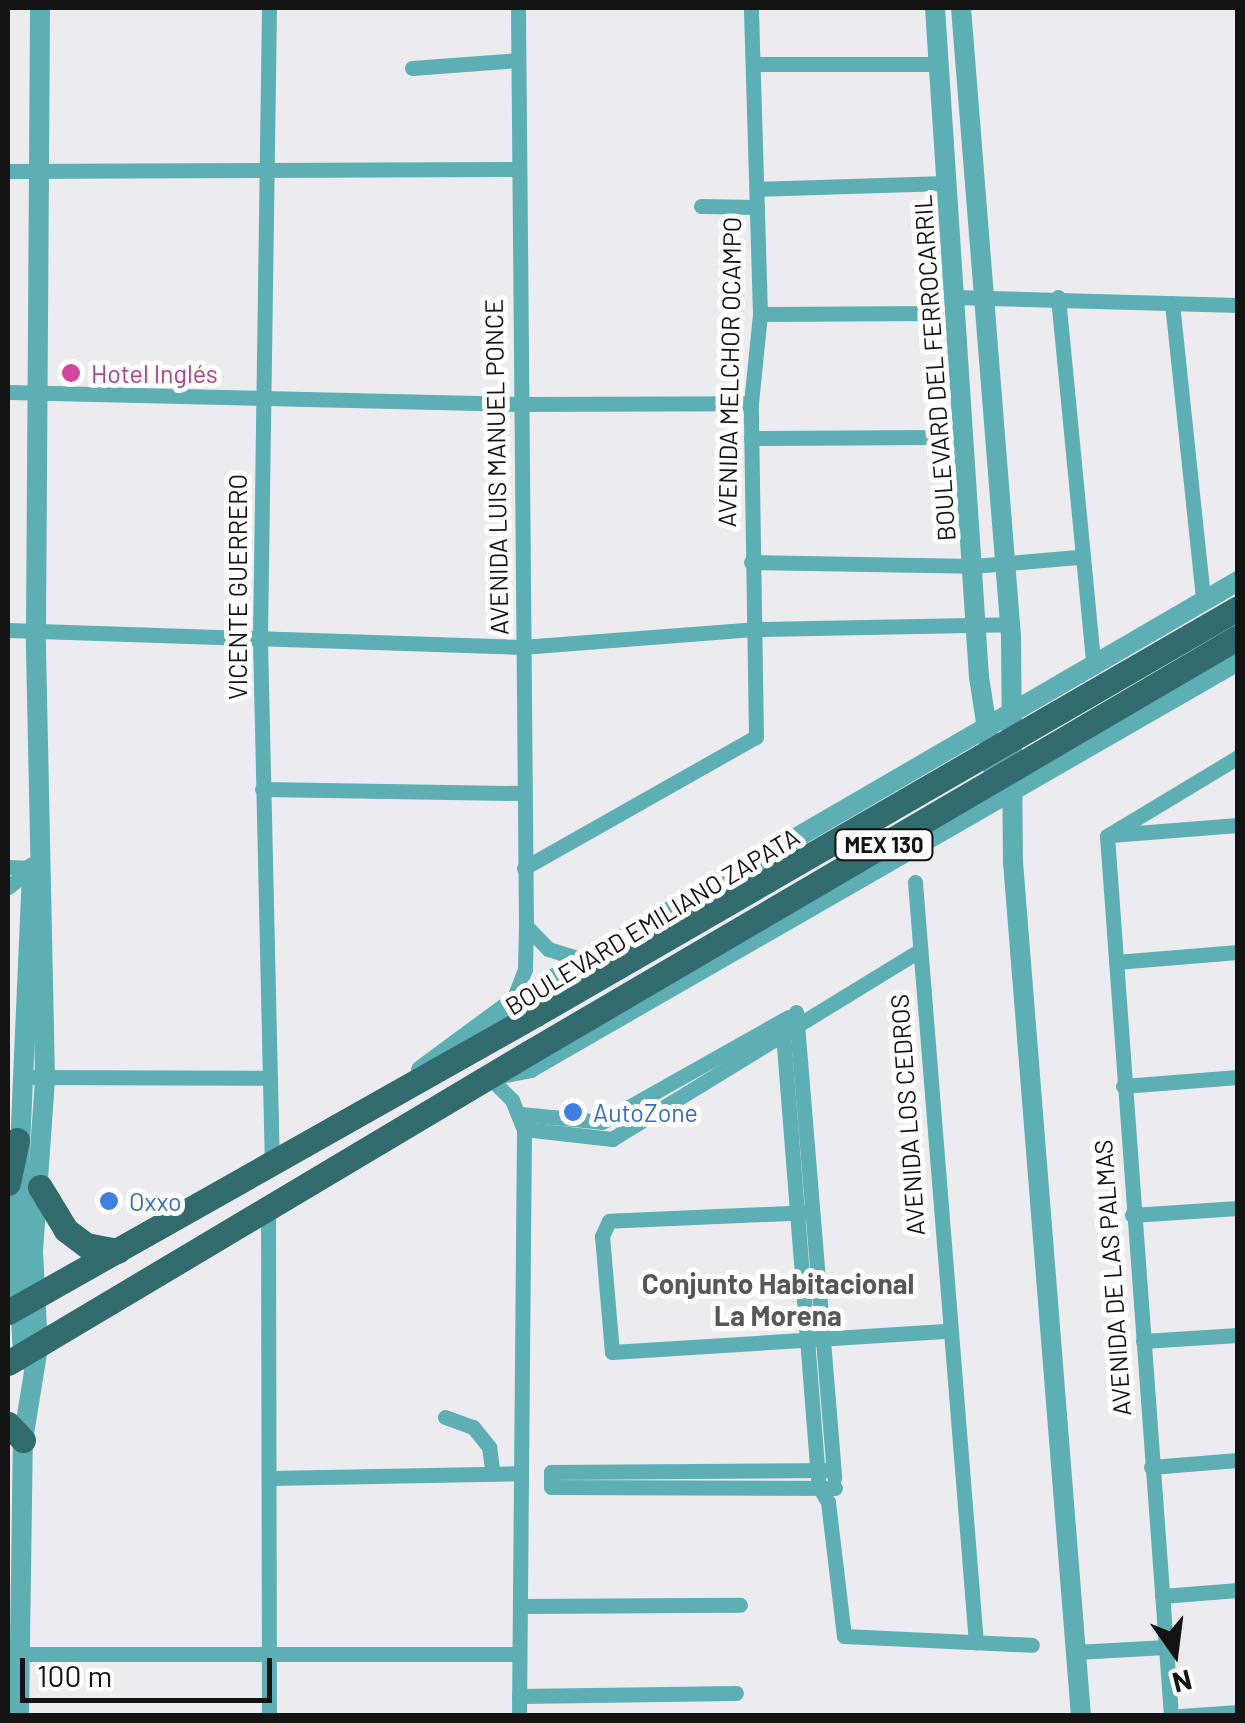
<!DOCTYPE html>
<html>
<head>
<meta charset="utf-8">
<style>
  body { margin:0 }
  #map { position:relative; width:1245px; height:1723px; overflow:hidden; background:#ececf0; font-family:Barlow,sans-serif }
  div>[style] { position:absolute }
  .minor>* { height:15px; margin:-7.5px; padding:0 7.5px; transform-origin:7.5px; border-radius:7.5px; background:#5eafb3 }
  .tertiary>* { height:20px; margin:-10px; padding:0 10px; transform-origin:10px; border-radius:10px; background:#5eafb3 }
  .primary>* { height:25px; margin:-12.5px; padding:0 12.5px; transform-origin:12.5px; border-radius:12.5px; background:#316b6e }
  .primary-bridge>* { height:25px; margin:-12.5px; padding:0 12.5px; transform-origin:12.5px; border-radius:12.5px; background:#316b6e }
  .dots>* { width:28px; height:28px; translate:-50% -50%; box-sizing:border-box; border:5px solid #fff; border-radius:50% }
  span { translate:-50% -50%; white-space:nowrap; text-align:center; line-height:1.15; -webkit-text-stroke:10px #fff; paint-order:stroke }
  .shield-label span { padding:2px 8px; background:#fff; border:2px solid; border-radius:8px; -webkit-text-stroke-width:0 }
  .shield-label { font-size:22px; color:#131314; font-weight:700 }
  .street-label { font-size:25px; color:#131314 }
  .hotel-label { font-size:25px; color:#b23c85 }
  .left { translate:0 -50%; text-align:left }
  .shop-label { font-size:25px; color:#366cbe }
  .neighbourhood-label { font-size:28px; color:#57575a; font-weight:700 }
  .frame { position:absolute; inset:0; border:10px solid #131314; pointer-events:none }
  .north { position:absolute; left:1125px; top:1603px; width:100px; height:100px; -webkit-text-stroke:8px #fff; paint-order:stroke; rotate:166deg; font-size:28px; font-weight:700; line-height:40px; text-align:center; color:#131314 }
  .north::after { content:''; display:block; margin:auto; width:35px; height:45px; background:#131314; clip-path:polygon(50% 0,100% 100%,50% 72%,0 100%) }
  .scale { position:absolute; left:20px; top:1658px; width:252px; height:45px; box-sizing:border-box; border:5px solid #131314; border-top:0; padding-left:12px; font-size:30px; line-height:35px; white-space:nowrap; color:#131314; -webkit-text-stroke:8px #fff; paint-order:stroke }
</style>
</head>
<body>
<div id="map">
  <div class="minor">
    <div style="left:269px;top:8px;width:632px;rotate:90.82deg"></div>
    <div style="left:260px;top:640px;width:527px;rotate:88.7deg"></div>
    <div style="left:753px;top:64px;width:186px"></div>
    <div style="left:412px;top:68px;width:106px;rotate:-4.3deg"></div>
    <div style="left:8px;top:171px;width:510px;rotate:-0.22deg"></div>
    <div style="left:757px;top:189px;width:189px;rotate:-1.8deg"></div>
    <div style="left:701px;top:206px;width:56px;rotate:1deg"></div>
    <div style="left:953px;top:297px;width:285px;rotate:1.6deg"></div>
    <div style="left:1058px;top:297px;width:367px;rotate:84.5deg"></div>
    <div style="left:1172px;top:303px;width:299px;rotate:84deg"></div>
    <div style="left:760px;top:314px;width:176px;rotate:-0.3deg"></div>
    <div style="left:8px;top:392px;width:511px;rotate:1.35deg"></div>
    <div style="left:519px;top:404px;width:232px;rotate:-0.2deg"></div>
    <div style="left:751px;top:438px;width:184px;rotate:-0.3deg"></div>
    <div style="left:751px;top:562px;width:222px;rotate:1deg"></div>
    <div style="left:973px;top:566px;width:105px;rotate:-4.9deg"></div>
    <div style="left:8px;top:630px;width:514px;rotate:1.89deg"></div>
    <div style="left:522px;top:647px;width:236px;rotate:-4.4deg"></div>
    <div style="left:757px;top:629px;width:253px;rotate:-1.1deg"></div>
    <div style="left:262px;top:789px;width:262px;rotate:0.9deg"></div>
    <div style="left:1111px;top:835px;width:127px;rotate:-4.5deg"></div>
    <div style="left:1107px;top:836px;width:882px;rotate:85.84deg"></div>
    <div style="left:1107px;top:836px;width:153px;rotate:-31.1deg"></div>
    <div style="left:8px;top:867px;width:30px;rotate:2deg"></div>
    <div style="left:524px;top:868px;width:266px;rotate:-29.5deg"></div>
    <div style="left:756px;top:737px;width:334px;rotate:-90.9deg"></div>
    <div style="left:751px;top:403px;width:89px;rotate:-84.2deg"></div>
    <div style="left:760px;top:314px;width:306px;rotate:-91.7deg"></div>
    <div style="left:915px;top:882px;width:763px;rotate:85.42deg"></div>
    <div style="left:8px;top:887px;width:31px;rotate:-38deg"></div>
    <div style="left:526px;top:926px;width:32px;rotate:46deg"></div>
    <div style="left:548px;top:949px;width:39px;rotate:17deg"></div>
    <div style="left:1116px;top:962px;width:122px;rotate:-4.7deg"></div>
    <div style="left:512px;top:1003px;width:36px;rotate:-69deg"></div>
    <div style="left:525px;top:969px;width:43px;rotate:-88.7deg"></div>
    <div style="left:526px;top:926px;width:918px;rotate:-90.5deg"></div>
    <div style="left:796px;top:1012px;width:467px;rotate:85.3deg"></div>
    <div style="left:782px;top:1021px;width:467px;rotate:85.5deg"></div>
    <div style="left:819px;top:1487px;width:17px;rotate:59deg"></div>
    <div style="left:828px;top:1502px;width:135px;rotate:83.2deg"></div>
    <div style="left:844px;top:1636px;width:188px;rotate:2.7deg"></div>
    <div style="left:488px;top:1076px;width:34px;rotate:45deg"></div>
    <div style="left:512px;top:1100px;width:31px;rotate:68deg"></div>
    <div style="left:524px;top:1129px;width:587px;rotate:90.49deg"></div>
    <div style="left:20px;top:1077px;width:249px;rotate:0.2deg"></div>
    <div style="left:1123px;top:1086px;width:115px;rotate:-4.5deg"></div>
    <div style="left:521px;top:1114px;width:81px;rotate:5.6deg"></div>
    <div style="left:602px;top:1122px;width:214px;rotate:-29.4deg"></div>
    <div style="left:524px;top:1129px;width:89px;rotate:6.5deg"></div>
    <div style="left:612px;top:1139px;width:361px;rotate:-31.5deg"></div>
    <div style="left:268px;top:1204px;width:512px;rotate:89.89deg"></div>
    <div style="left:812px;top:1212px;width:203px;rotate:177.5deg"></div>
    <div style="left:609px;top:1221px;width:17px;rotate:115deg"></div>
    <div style="left:602px;top:1236px;width:116px;rotate:85.1deg"></div>
    <div style="left:612px;top:1352px;width:337px;rotate:-3.6deg"></div>
    <div style="left:1132px;top:1215px;width:106px;rotate:-3.8deg"></div>
    <div style="left:1143px;top:1341px;width:95px;rotate:-3.6deg"></div>
    <div style="left:445px;top:1417px;width:30px;rotate:20deg"></div>
    <div style="left:473px;top:1427px;width:26px;rotate:51deg"></div>
    <div style="left:489px;top:1447px;width:27px;rotate:82deg"></div>
    <div style="left:1151px;top:1467px;width:87px;rotate:-4.6deg"></div>
    <div style="left:833px;top:1470px;width:282px;rotate:179.6deg"></div>
    <div style="left:551px;top:1472px;width:15px;rotate:90deg"></div>
    <div style="left:551px;top:1487px;width:284px;rotate:0.2deg"></div>
    <div style="left:270px;top:1478px;width:251px;rotate:-1.1deg"></div>
    <div style="left:1162px;top:1596px;width:76px;rotate:-4.5deg"></div>
    <div style="left:520px;top:1606px;width:220px;rotate:-0.3deg"></div>
    <div style="left:1076px;top:1652px;width:90px;rotate:-3.2deg"></div>
    <div style="left:20px;top:1654px;width:499px"></div>
    <div style="left:519px;top:1696px;width:217px;rotate:-0.8deg"></div>
    <div style="left:1180px;top:1716px;width:58px;rotate:-3.9deg"></div>
  </div>
  <div class="tertiary">
    <div style="left:935px;top:8px;width:670px;rotate:86.24deg"></div>
    <div style="left:979px;top:677px;width:117px;rotate:81.2deg"></div>
    <div style="left:961px;top:8px;width:630px;rotate:85.45deg"></div>
    <div style="left:1011px;top:636px;width:226px;rotate:89.5deg"></div>
    <div style="left:1013px;top:862px;width:857px;rotate:85.45deg"></div>
    <div style="left:421px;top:1070px;width:113px;rotate:-36.4deg"></div>
    <div style="left:512px;top:1003px;width:840px;rotate:-30.17deg"></div>
    <div style="left:500px;top:1074px;width:31px;rotate:-11deg"></div>
    <div style="left:530px;top:1068px;width:817px;rotate:-29.89deg"></div>
    <div style="left:31px;top:1363px;width:12px;rotate:-132deg"></div>
    <div style="left:23px;top:1354px;width:115px;rotate:-93.5deg"></div>
    <div style="left:16px;top:1239px;width:372px;rotate:-87.5deg"></div>
    <div style="left:19px;top:1716px;width:276px;rotate:-89.2deg"></div>
    <div style="left:23px;top:1440px;width:94px;rotate:-80.8deg"></div>
    <div style="left:38px;top:1347px;width:96px;rotate:-93deg"></div>
    <div style="left:33px;top:1251px;width:173px;rotate:-86deg"></div>
    <div style="left:45px;top:1078px;width:447px;rotate:-91.2deg"></div>
    <div style="left:36px;top:631px;width:623px;rotate:-89.63deg"></div>
  </div>
  <div class="primary">
    <div style="left:8px;top:1183px;width:44px;rotate:-78.2deg"></div>
    <div style="left:40px;top:1187px;width:50px;rotate:58.8deg"></div>
    <div style="left:66px;top:1230px;width:25px;rotate:37deg"></div>
    <div style="left:86px;top:1245px;width:32px;rotate:11deg"></div>
    <div style="left:8px;top:1312px;width:606px;rotate:-29.44deg"></div>
    <div style="left:8px;top:1363px;width:608px;rotate:-30.79deg"></div>
    <div style="left:8px;top:1424px;width:22px;rotate:47deg"></div>
  </div>
  <div class="primary-bridge">
    <div style="left:536px;top:1014px;width:811px;rotate:-30.04deg"></div>
    <div style="left:530px;top:1052px;width:821px;rotate:-30.38deg"></div>
  </div>
  <div class="dots">
    <div style="left:71px;top:373px;background:#d1479c"></div>
    <div style="left:573px;top:1112px;background:#3f7fe0"></div>
    <div style="left:109px;top:1201px;background:#3f7fe0"></div>
  </div>
  <div class="shield-label">
    <span style="left:884px;top:845px">MEX 130</span>
  </div>
  <div class="street-label">
    <span style="left:934px;top:368px;rotate:-94deg">BOULEVARD DEL FERROCARRIL</span>
    <span style="left:729px;top:372px;rotate:-89deg">AVENIDA MELCHOR OCAMPO</span>
    <span style="left:496px;top:467px;rotate:-91deg">AVENIDA LUIS MANUEL PONCE</span>
    <span style="left:237px;top:587px;rotate:-90deg">VICENTE GUERRERO</span>
    <span style="left:652px;top:921px;rotate:-31deg">BOULEVARD EMILIANO ZAPATA</span>
    <span style="left:907px;top:1115px;rotate:-94deg">AVENIDA LOS CEDROS</span>
    <span style="left:1112px;top:1278px;rotate:-94deg">AVENIDA DE LAS PALMAS</span>
  </div>
  <div class="hotel-label">
    <span class="left" style="left:91px;top:373px">Hotel Inglés</span>
  </div>
  <div class="shop-label">
    <span class="left" style="left:593px;top:1112px">AutoZone</span>
    <span class="left" style="left:129px;top:1201px">Oxxo</span>
  </div>
  <div class="neighbourhood-label">
    <span style="left:778px;top:1299px">Conjunto Habitacional<br>La Morena</span>
  </div>
  <div class="frame"></div>
  <div class="north">N</div>
  <div class="scale">100 m</div>
</div>
</body>
</html>
